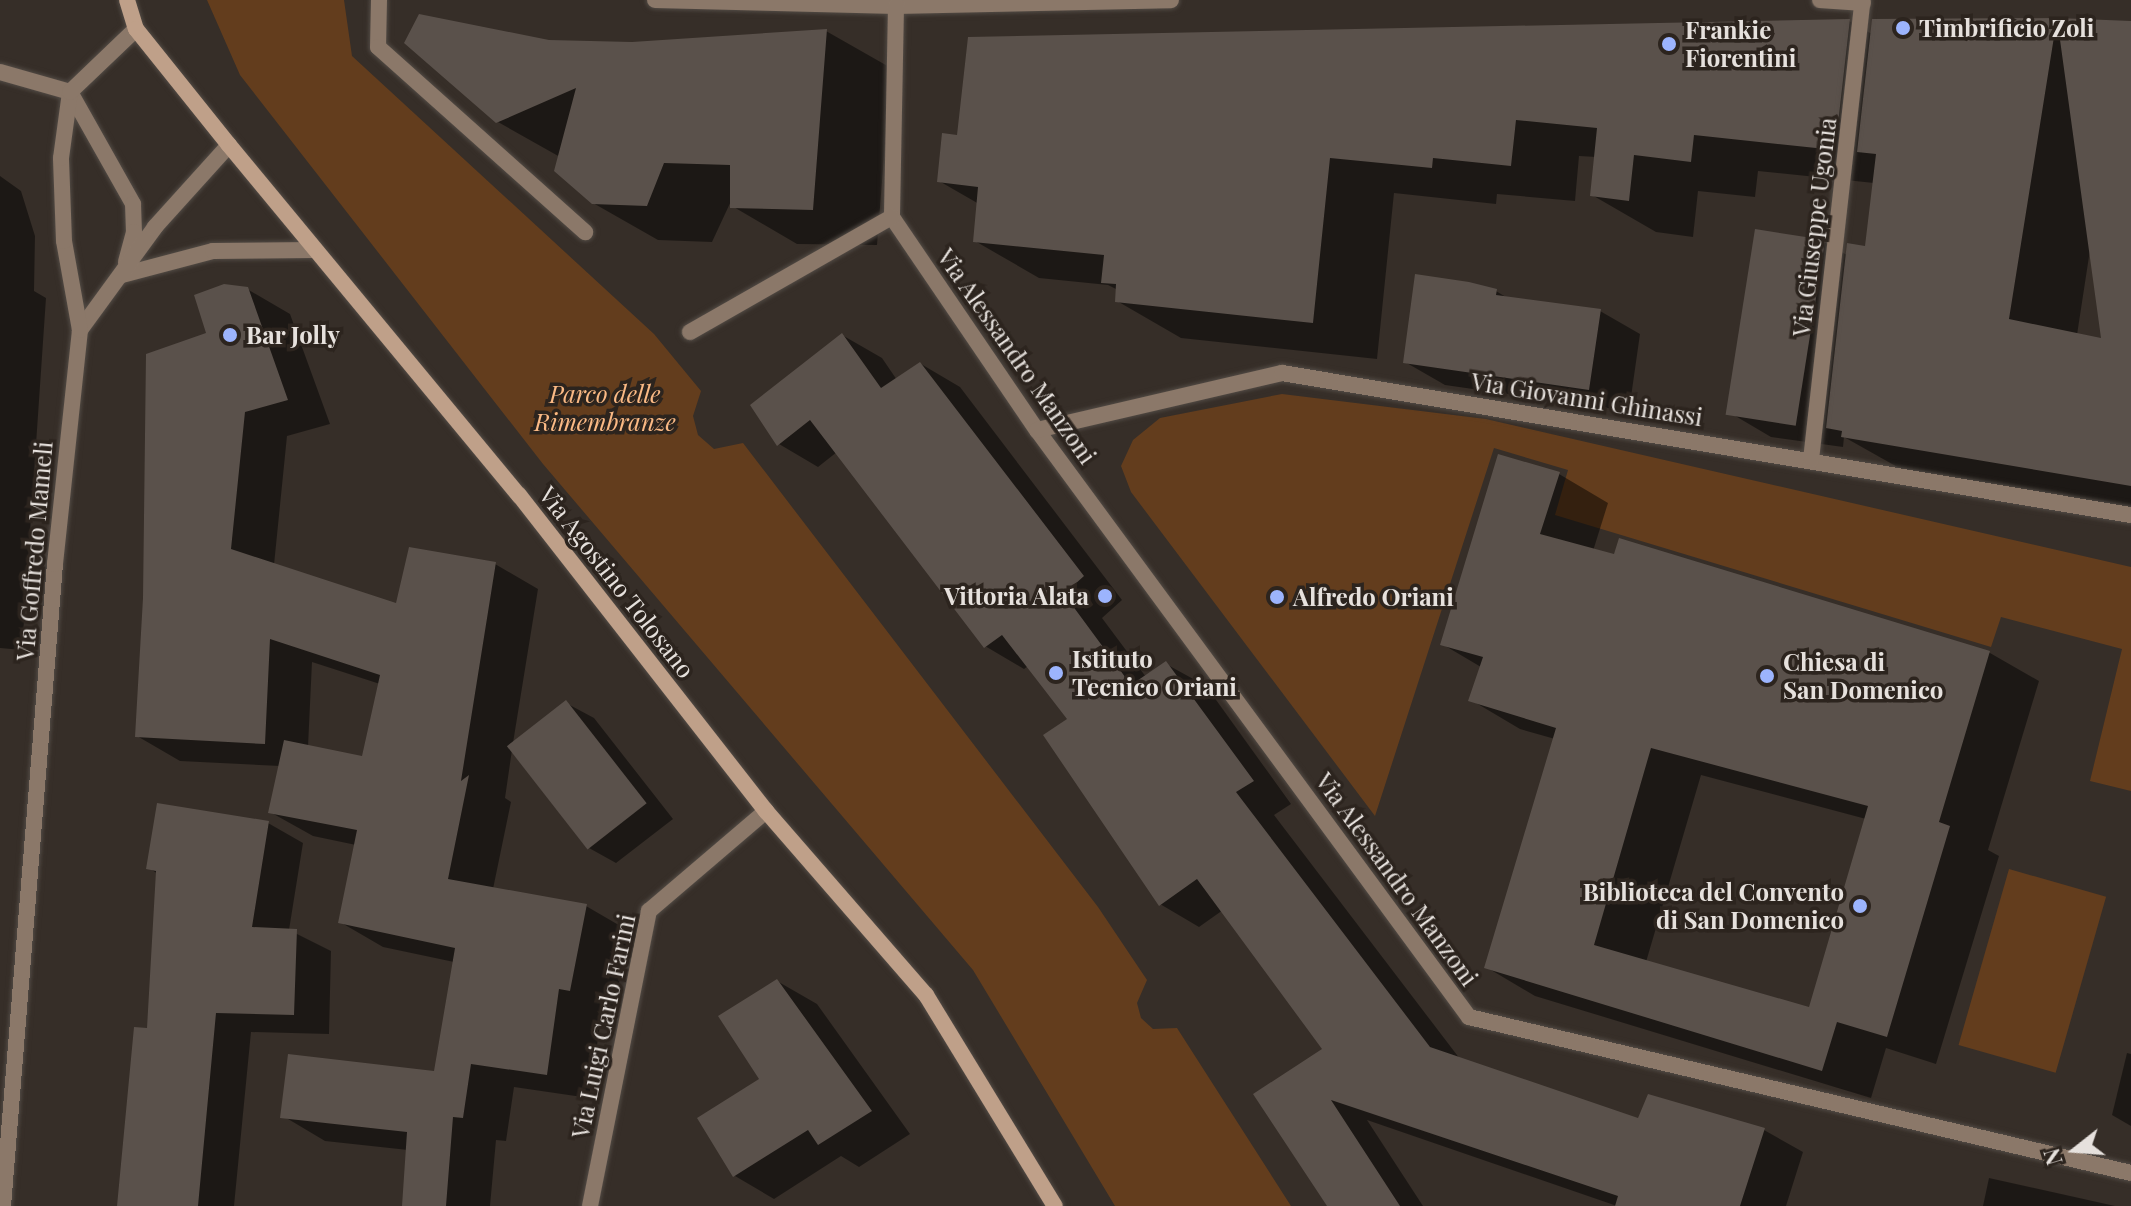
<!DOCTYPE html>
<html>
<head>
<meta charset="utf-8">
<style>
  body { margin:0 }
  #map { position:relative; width:2131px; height:1206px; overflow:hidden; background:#362e28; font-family:"Playfair Display",serif }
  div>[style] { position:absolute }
  .green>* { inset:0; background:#633d1d; transform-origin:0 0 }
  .shadow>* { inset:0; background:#0007 }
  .building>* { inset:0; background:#5a514b; transform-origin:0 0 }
  .roads { filter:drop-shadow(0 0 2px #524b45) drop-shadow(0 0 2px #524b45) }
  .minor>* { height:16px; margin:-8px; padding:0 8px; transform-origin:8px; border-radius:8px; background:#8b7869 }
  .secondary>* { height:16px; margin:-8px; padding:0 8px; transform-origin:8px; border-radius:8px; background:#bfa089 }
  .dots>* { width:22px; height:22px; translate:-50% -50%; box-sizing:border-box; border:4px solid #2c241e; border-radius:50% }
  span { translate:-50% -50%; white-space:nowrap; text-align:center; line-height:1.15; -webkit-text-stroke:7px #2c241e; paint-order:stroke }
  .poi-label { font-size:24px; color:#e6e1dd; font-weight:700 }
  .left { translate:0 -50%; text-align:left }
  .right { translate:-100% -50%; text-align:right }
  .street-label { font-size:24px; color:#e6e1dd }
  .park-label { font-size:24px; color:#fbba85; font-style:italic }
  .north { position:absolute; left:2035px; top:1110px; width:80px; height:80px; -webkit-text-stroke:6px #2c241e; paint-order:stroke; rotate:253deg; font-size:22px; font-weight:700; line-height:32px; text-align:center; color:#e6e1dd }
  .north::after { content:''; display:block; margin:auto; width:28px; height:36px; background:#e6e1dd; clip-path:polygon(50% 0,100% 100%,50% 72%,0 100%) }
</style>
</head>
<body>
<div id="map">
  <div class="green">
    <div style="clip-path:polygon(207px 0,344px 0,352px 56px,654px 334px,701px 391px,693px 416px,698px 435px,714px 449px,743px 443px,1098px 907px,1147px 980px,1137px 1003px,1141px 1018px,1153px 1029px,1177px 1028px,1291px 1206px,1115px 1206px,973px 970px,543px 464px,240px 75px)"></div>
    <div style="clip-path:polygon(1282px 394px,1486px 419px,2131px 567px,2131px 791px,2090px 781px,2122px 649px,2001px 617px,1991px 647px,1555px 515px,1568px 470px,1494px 448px,1375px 816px,1131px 492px,1121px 466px,1133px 440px,1160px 418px)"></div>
    <div style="left:2009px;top:869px;width:101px;height:183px;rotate:16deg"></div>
  </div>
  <div class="shadow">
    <div style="clip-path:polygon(evenodd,2056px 20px,2131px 26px,2131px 511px,1908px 473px,1844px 437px,1843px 447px,1771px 437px,1732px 414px,1824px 242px,1847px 255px,1866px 248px,1874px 183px,1758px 171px,1755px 197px,1698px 191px,1693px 237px,1656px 232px,1592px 195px,1596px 157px,1579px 156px,1575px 201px,1497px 194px,1496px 204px,1394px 193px,1377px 359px,1181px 338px,1117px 301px,1118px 290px,1108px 285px,1039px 278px,975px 241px,979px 204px,939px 181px,959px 137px,1849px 21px,1872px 34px,2056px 20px,2090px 250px,2104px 341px,2077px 335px,2090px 250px)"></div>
    <div style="clip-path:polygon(826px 31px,891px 68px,877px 245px,797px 244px,732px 206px,732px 199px,712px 242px,658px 240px,593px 203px,560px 157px,498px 122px,549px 42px,632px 44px)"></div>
    <div style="clip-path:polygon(0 176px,21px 191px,35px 236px,34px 291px,46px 298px,22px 650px,0 648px)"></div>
    <div style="clip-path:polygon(evenodd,247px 289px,290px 314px,330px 424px,287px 436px,274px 565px,398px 606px,495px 564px,538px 589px,513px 743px,566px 703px,594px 718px,673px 819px,616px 863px,589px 848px,512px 750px,505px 798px,511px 802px,493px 889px,586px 906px,629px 931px,613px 1014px,602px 1012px,589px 1098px,514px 1087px,506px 1141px,496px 1140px,490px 1206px,404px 1206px,408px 1150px,325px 1141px,283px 1116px,436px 1074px,454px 962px,383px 947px,340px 922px,356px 845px,313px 836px,270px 812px,280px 766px,180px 761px,137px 736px,208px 334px,247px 289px,312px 662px,380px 684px,364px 759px,308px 747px,312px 662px)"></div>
    <div style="clip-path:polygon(1496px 291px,1509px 299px,1600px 311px,1640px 334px,1629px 411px,1445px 385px,1405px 362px)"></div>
    <div style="clip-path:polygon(842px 335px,882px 358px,897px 380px,921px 364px,960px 387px,1122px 600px,1102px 618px,1146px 677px,1166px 664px,1206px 686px,1291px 804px,1274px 815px,1460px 1059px,1639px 1120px,1764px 1130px,1803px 1152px,1786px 1206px,1617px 1206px,1367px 1120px,1423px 1206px,1330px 1206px,1325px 1049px,1223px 910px,1199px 927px,1160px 904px,1070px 720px,1028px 666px,1024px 669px,985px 646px,837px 452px,818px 467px,779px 444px)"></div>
    <div style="clip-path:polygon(evenodd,1559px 474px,1608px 503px,1593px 551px,1615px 557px,1620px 540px,1990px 653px,2039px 681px,1988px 850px,1999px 856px,1936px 1064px,1886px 1048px,1871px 1098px,1535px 996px,1486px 967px,1555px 739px,1520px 729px,1471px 700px,1481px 667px,1442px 644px,1559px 474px,1701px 775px,1866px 819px,1810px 1010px,1646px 962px,1701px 775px)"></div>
    <div style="clip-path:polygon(268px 823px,303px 843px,289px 930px,331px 951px,329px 1034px,251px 1032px,234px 1206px,119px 1206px,149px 1031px,158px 874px,149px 868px)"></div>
    <div style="clip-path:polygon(777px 981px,817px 1004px,910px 1134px,859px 1167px,841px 1156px,774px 1199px,735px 1176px,762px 1080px)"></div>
    <div style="clip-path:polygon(2127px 1053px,2131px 1054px,2131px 1126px,2112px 1115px)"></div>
    <div style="clip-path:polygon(1989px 1178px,2115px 1206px,1983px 1206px)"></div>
  </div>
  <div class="building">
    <div style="clip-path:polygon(419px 14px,549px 40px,632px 42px,827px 29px,813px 210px,730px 208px,730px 165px,664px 163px,647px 206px,592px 204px,554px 171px,576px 88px,496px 123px,404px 43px)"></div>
    <div style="clip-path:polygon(2057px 18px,2131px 21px,2131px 486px,1841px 437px,1842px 431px,1826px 428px,1847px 243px,1865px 246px,1876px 154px,1857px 152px,1872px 19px,2057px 18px,2009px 319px,2101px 338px)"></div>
    <div style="clip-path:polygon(1850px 19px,1835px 150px,1694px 135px,1691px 162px,1634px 155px,1629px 201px,1590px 196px,1597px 128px,1516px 120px,1511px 166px,1433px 158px,1432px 168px,1330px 158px,1313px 323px,1115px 302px,1116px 284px,1101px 283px,1104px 255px,973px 242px,978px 187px,937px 182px,942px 133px,957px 135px,968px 37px)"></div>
    <div style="left:1755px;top:229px;width:71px;height:188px;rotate:9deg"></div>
    <div style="clip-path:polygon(1415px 274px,1469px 282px,1497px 289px,1496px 295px,1601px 309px,1589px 390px,1403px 363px)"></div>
    <div style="clip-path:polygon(224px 284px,248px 287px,288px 400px,245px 412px,231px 549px,396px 603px,409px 547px,496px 562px,461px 781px,469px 775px,448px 879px,587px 904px,570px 991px,559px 989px,547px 1075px,471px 1064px,463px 1118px,453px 1117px,446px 1206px,402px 1206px,407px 1132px,280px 1118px,288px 1054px,434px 1071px,455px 948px,338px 923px,357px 830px,268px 813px,284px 740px,362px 756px,380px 675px,270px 639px,265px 744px,135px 737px,143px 598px,146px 354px,206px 333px,194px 295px)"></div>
    <div style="clip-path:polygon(842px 333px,881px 388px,920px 362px,1084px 576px,1064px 594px,1131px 685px,1166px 661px,1254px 781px,1236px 792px,1430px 1047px,1638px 1118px,1648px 1094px,1765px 1128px,1740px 1206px,1615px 1206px,1618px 1196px,1331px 1100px,1400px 1206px,1327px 1206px,1253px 1094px,1322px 1049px,1197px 879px,1159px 906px,1043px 735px,1067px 719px,1002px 635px,984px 648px,810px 420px,777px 446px,750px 405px)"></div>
    <div style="clip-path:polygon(evenodd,1498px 454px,1560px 472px,1540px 534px,1614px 554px,1619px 538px,1990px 651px,1939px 822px,1950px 826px,1887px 1037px,1837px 1022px,1822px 1071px,1484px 968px,1556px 728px,1468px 701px,1483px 657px,1440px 645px,1498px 454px,1651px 748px,1868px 806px,1809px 1007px,1594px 945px,1651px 748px)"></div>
    <div style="left:566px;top:700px;width:131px;height:75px;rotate:52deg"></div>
    <div style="clip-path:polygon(157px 803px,269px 821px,252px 927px,297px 929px,294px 1015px,216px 1013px,198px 1206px,117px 1206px,134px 1027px,147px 1028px,156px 871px,146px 869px)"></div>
    <div style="clip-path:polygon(777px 979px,872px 1111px,818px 1145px,808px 1130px,733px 1177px,697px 1118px,759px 1079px,718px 1016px)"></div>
  </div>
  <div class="roads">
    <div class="minor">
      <div style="left:379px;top:0;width:47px;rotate:91.2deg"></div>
      <div style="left:378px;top:47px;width:278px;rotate:41.8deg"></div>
      <div style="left:655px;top:0;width:241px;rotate:1.4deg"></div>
      <div style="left:896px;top:6px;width:275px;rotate:-1.2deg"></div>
      <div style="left:1820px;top:0;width:43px;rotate:4deg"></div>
      <div style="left:896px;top:6px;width:211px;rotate:91.1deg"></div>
      <div style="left:892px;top:217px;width:258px;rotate:55.8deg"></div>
      <div style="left:1037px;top:430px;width:729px;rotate:53.65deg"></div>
      <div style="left:1469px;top:1017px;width:680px;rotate:13.26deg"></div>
      <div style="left:0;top:72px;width:73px;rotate:15.9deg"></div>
      <div style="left:70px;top:92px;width:129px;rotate:60.6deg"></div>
      <div style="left:133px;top:204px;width:28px;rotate:88deg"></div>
      <div style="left:134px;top:232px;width:31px;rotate:105deg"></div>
      <div style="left:122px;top:275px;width:94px;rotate:-14.8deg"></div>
      <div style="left:213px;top:251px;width:100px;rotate:-0.6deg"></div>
      <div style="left:80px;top:330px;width:127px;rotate:-53.9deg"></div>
      <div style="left:155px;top:227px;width:110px;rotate:-47.9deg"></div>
      <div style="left:690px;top:332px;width:232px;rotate:-29.7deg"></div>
      <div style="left:1037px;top:430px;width:252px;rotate:-13.1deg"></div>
      <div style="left:1282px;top:373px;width:861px;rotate:9.5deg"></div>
      <div style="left:1811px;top:460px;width:463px;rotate:-83.6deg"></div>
      <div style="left:3px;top:1206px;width:644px;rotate:-85.37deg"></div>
      <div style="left:55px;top:564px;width:235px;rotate:-83.9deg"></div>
      <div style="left:80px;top:330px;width:90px;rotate:-100.2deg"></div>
      <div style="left:64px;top:241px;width:83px;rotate:-92.1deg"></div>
      <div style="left:61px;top:158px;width:67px;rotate:-82.2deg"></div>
      <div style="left:70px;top:92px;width:91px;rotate:-43.7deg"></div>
      <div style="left:590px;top:1206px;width:301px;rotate:-78.7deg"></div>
      <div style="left:649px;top:911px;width:154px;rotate:-40.5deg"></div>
    </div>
    <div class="secondary">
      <div style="left:127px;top:0;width:30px;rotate:73deg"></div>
      <div style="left:136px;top:29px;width:149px;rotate:51.3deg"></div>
      <div style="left:229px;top:145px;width:455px;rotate:50.4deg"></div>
      <div style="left:519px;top:495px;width:401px;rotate:52deg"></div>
      <div style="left:766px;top:811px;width:244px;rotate:49deg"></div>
      <div style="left:926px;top:995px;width:247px;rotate:58.6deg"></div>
    </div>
  </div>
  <div class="dots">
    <div style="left:1903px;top:28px;background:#9cb4fd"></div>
    <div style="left:1669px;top:44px;background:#9cb4fd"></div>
    <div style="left:230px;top:335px;background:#9cb4fd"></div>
    <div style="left:1105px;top:596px;background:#9cb4fd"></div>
    <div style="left:1277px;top:597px;background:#9cb4fd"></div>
    <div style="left:1056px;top:673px;background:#9cb4fd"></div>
    <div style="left:1767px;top:676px;background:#9cb4fd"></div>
    <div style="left:1860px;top:906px;background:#9cb4fd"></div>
  </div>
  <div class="poi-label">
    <span class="left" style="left:1919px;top:28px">Timbrificio Zoli</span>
    <span class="left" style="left:1685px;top:44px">Frankie<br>Fiorentini</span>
    <span class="left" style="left:246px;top:335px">Bar Jolly</span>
    <span class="right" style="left:1089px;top:596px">Vittoria Alata</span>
    <span class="left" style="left:1293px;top:597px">Alfredo Oriani</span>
    <span class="left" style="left:1072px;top:673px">Istituto<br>Tecnico Oriani</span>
    <span class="left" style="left:1783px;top:676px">Chiesa di<br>San Domenico</span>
    <span class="right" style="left:1844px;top:906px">Biblioteca del Convento<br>di San Domenico</span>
  </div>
  <div class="street-label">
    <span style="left:1814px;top:227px;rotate:-83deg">Via Giuseppe Ugonia</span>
    <span style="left:1017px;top:356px;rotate:55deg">Via Alessandro Manzoni</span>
    <span style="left:1587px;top:399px;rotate:9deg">Via Giovanni Ghinassi</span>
    <span style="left:34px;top:551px;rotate:-85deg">Via Goffredo Mameli</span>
    <span style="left:617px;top:582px;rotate:52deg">Via Agostino Tolosano</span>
    <span style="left:1397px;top:879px;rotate:54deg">Via Alessandro Manzoni</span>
    <span style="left:603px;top:1026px;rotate:-78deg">Via Luigi Carlo Farini</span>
  </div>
  <div class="park-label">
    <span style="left:605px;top:408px">Parco delle<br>Rimembranze</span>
  </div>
  <div class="north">N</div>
</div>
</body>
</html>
